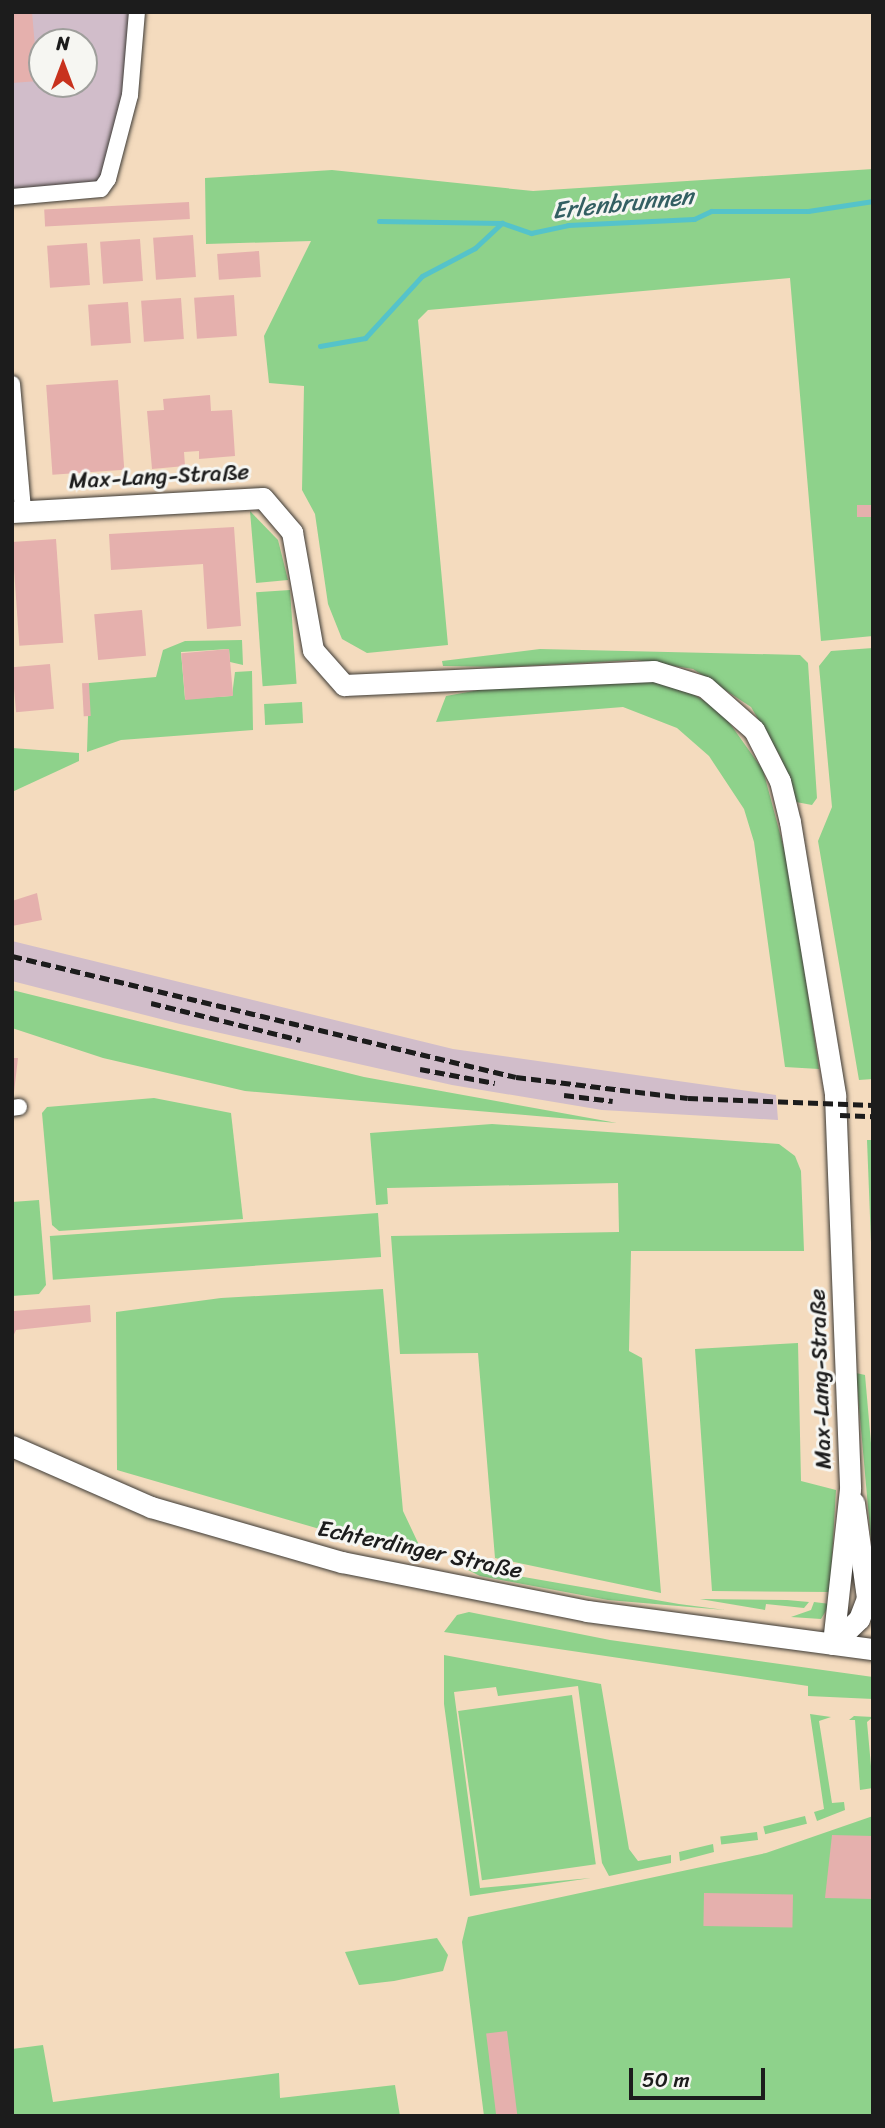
<!DOCTYPE html>
<html>
<head>
<meta charset="utf-8">
<style>
  body { margin:0 }
  #map { position:relative; width:885px; height:2128px; overflow:hidden; background:#f4dbbe; font-family:Sriracha,sans-serif }
  div>[style] { position:absolute }
  .industrial>* { inset:0; background:#d1bdca }
  .green>* { inset:0; background:#8ed28b; transform-origin:0 0 }
  .stream>* { height:5px; margin:-2.5px; padding:0 2.5px; transform-origin:2.5px; border-radius:2.5px; background:#55c3ca }
  .building>* { inset:0; background:#e5b0ad; transform-origin:0 0 }
  .roads { filter:drop-shadow(0 0 2px #3c3934) drop-shadow(0 0 2px #3c3934) }
  .minor>* { height:16px; margin:-8px; padding:0 8px; transform-origin:8px; border-radius:8px; background:#fff }
  .secondary>* { height:21px; margin:-10.5px; padding:0 10.5px; transform-origin:10.5px; border-radius:10.5px; background:#fff }
  .rail>* { height:5px; margin-top:-2.5px; transform-origin:0; background:repeating-linear-gradient(90deg,#1c1c1c 0 10px,transparent 0 15px) }
  span { translate:-50% -50%; white-space:nowrap; text-align:center; line-height:1.15; -webkit-text-stroke:6px #f6f6f2; paint-order:stroke }
  .street-label { font-size:23px; color:#1c1c1c }
  .water-label { font-size:24px; color:#335f62; font-style:italic }
  .frame { position:absolute; inset:0; border:14px solid #1c1c1c; pointer-events:none }
  .north { position:absolute; left:28px; top:28px; width:70px; height:70px; box-sizing:border-box; background:#f6f6f2; border:2px solid #9f9f9c; border-radius:50%; rotate:0deg; font-size:19px; font-weight:700; line-height:28px; text-align:center; color:#1c1c1c }
  .north::after { content:''; display:block; margin:auto; width:24px; height:32px; background:#c8321e; clip-path:polygon(50% 0,100% 100%,50% 72%,0 100%) }
  .scale { position:absolute; left:629px; top:2068px; width:136px; height:32px; box-sizing:border-box; border:4px solid #1c1c1c; border-top:0; padding-left:9px; font-size:21px; line-height:24px; white-space:nowrap; color:#1c1c1c; -webkit-text-stroke:5px #f6f6f2; paint-order:stroke }
</style>
</head>
<body>
<div id="map">
  <div class="industrial">
    <div style="clip-path:polygon(evenodd,12px 12px,137px 12px,136px 43px,101px 189px,12px 197px,12px 12px,42px 42px,84px 42px,84px 84px,42px 84px,42px 42px)"></div>
    <div style="clip-path:polygon(12px 941px,453px 1049px,776px 1095px,778px 1120px,602px 1110px,452px 1085px,180px 1024px,12px 981px)"></div>
  </div>
  <div class="green">
    <div style="clip-path:polygon(873px 169px,873px 636px,821px 641px,790px 278px,428px 310px,418px 320px,448px 645px,367px 653px,342px 639px,328px 604px,315px 514px,302px 490px,304px 386px,269px 383px,264px 336px,311px 241px,206px 244px,205px 178px,332px 170px,533px 191px)"></div>
    <div style="clip-path:polygon(250px 511px,278px 540px,288px 580px,256px 583px)"></div>
    <div style="left:290px;top:590px;width:94px;height:34px;rotate:86deg"></div>
    <div style="clip-path:polygon(242px 640px,243px 665px,230px 662px,229px 649px,181px 652px,185px 699px,232px 696px,235px 672px,252px 671px,253px 730px,121px 740px,87px 752px,89px 683px,156px 677px,163px 650px,185px 641px)"></div>
    <div style="clip-path:polygon(873px 648px,873px 1079px,859px 1080px,818px 841px,832px 807px,819px 666px,831px 651px)"></div>
    <div style="clip-path:polygon(540px 649px,800px 655px,808px 663px,817px 798px,812px 805px,796px 802px,780px 756px,751px 707px,693px 669px,636px 660px,503px 667px,443px 666px,442px 661px)"></div>
    <div style="clip-path:polygon(651px 680px,688px 691px,721px 711px,763px 770px,790px 871px,819px 1069px,785px 1067px,754px 842px,744px 809px,709px 756px,677px 728px,623px 707px,436px 722px,446px 696px,501px 686px)"></div>
    <div style="left:302px;top:702px;width:21px;height:38px;rotate:87deg"></div>
    <div style="clip-path:polygon(12px 748px,79px 753px,79px 761px,12px 792px)"></div>
    <div style="clip-path:polygon(12px 990px,364px 1077px,617px 1123px,245px 1091px,103px 1058px,12px 1028px)"></div>
    <div style="clip-path:polygon(154px 1098px,231px 1113px,243px 1219px,59px 1231px,52px 1225px,42px 1113px,47px 1107px)"></div>
    <div style="clip-path:polygon(492px 1124px,779px 1144px,795px 1156px,801px 1171px,804px 1251px,631px 1251px,629px 1351px,642px 1358px,661px 1593px,495px 1558px,478px 1353px,400px 1354px,391px 1236px,619px 1232px,618px 1183px,387px 1188px,388px 1204px,376px 1205px,370px 1133px)"></div>
    <div style="clip-path:polygon(867px 1140px,873px 1140px,873px 1294px)"></div>
    <div style="clip-path:polygon(39px 1200px,46px 1285px,39px 1294px,12px 1296px,12px 1202px)"></div>
    <div style="left:378px;top:1213px;width:44px;height:329px;rotate:86deg"></div>
    <div style="clip-path:polygon(383px 1289px,403px 1511px,420px 1547px,378px 1546px,117px 1470px,116px 1312px,221px 1298px)"></div>
    <div style="clip-path:polygon(798px 1343px,801px 1481px,836px 1490px,830px 1592px,712px 1591px,695px 1349px)"></div>
    <div style="clip-path:polygon(856px 1373px,865px 1375px,873px 1466px,873px 1563px)"></div>
    <div style="clip-path:polygon(460px 1566px,679px 1604px,725px 1610px,608px 1600px,480px 1576px)"></div>
    <div style="clip-path:polygon(700px 1599px,787px 1600px,809px 1602px,804px 1608px,766px 1604px,765px 1610px)"></div>
    <div style="clip-path:polygon(814px 1602px,830px 1604px,821px 1619px,791px 1617px,811px 1610px)"></div>
    <div style="clip-path:polygon(469px 1612px,610px 1640px,873px 1677px,873px 1699px,808px 1696px,808px 1686px,444px 1632px,457px 1615px)"></div>
    <div style="clip-path:polygon(444px 1655px,601px 1684px,629px 1849px,638px 1861px,671px 1855px,671px 1863px,609px 1876px,602px 1863px,578px 1686px,498px 1696px,496px 1687px,454px 1692px,480px 1888px,591px 1878px,470px 1896px,444px 1704px)"></div>
    <div style="left:572px;top:1695px;width:171px;height:115px;rotate:82deg"></div>
    <div style="clip-path:polygon(810px 1714px,831px 1717px,819px 1721px,832px 1803px,844px 1802px,845px 1810px,817px 1821px,814px 1812px,824px 1809px)"></div>
    <div style="clip-path:polygon(854px 1716px,873px 1717px,867px 1722px,873px 1788px,860px 1790px,855px 1720px,849px 1720px)"></div>
    <div style="left:805px;top:1816px;width:8px;height:43px;rotate:76deg"></div>
    <div style="clip-path:polygon(873px 1816px,873px 2116px,484px 2116px,462px 1942px,468px 1917px,766px 1853px)"></div>
    <div style="left:757px;top:1832px;width:8px;height:37px;rotate:83deg"></div>
    <div style="clip-path:polygon(713px 1844px,714px 1852px,680px 1861px,679px 1852px)"></div>
    <div style="clip-path:polygon(437px 1938px,448px 1955px,443px 1971px,394px 1981px,359px 1985px,345px 1952px)"></div>
    <div style="clip-path:polygon(43px 2045px,53px 2102px,279px 2073px,280px 2098px,395px 2085px,400px 2116px,12px 2116px,12px 2049px)"></div>
  </div>
  <div class="stream">
    <div style="left:379px;top:221px;width:123px;rotate:0.9deg"></div>
    <div style="left:502px;top:223px;width:31px;rotate:19deg"></div>
    <div style="left:531px;top:233px;width:38px;rotate:-12deg"></div>
    <div style="left:568px;top:225px;width:126px;rotate:-2.7deg"></div>
    <div style="left:694px;top:219px;width:19px;rotate:-25deg"></div>
    <div style="left:711px;top:211px;width:97px"></div>
    <div style="left:808px;top:211px;width:66px;rotate:-8.7deg"></div>
    <div style="left:320px;top:346px;width:46px;rotate:-10.1deg"></div>
    <div style="left:365px;top:338px;width:84px;rotate:-47.4deg"></div>
    <div style="left:422px;top:276px;width:60px;rotate:-27.8deg"></div>
    <div style="left:475px;top:248px;width:37px;rotate:-43deg"></div>
  </div>
  <div class="building">
    <div style="clip-path:polygon(12px 12px,32px 12px,38px 81px,12px 83px)"></div>
    <div style="left:189px;top:202px;width:17px;height:145px;rotate:87deg"></div>
    <div style="left:193px;top:235px;width:42px;height:40px;rotate:86deg"></div>
    <div style="left:140px;top:239px;width:42px;height:40px;rotate:86deg"></div>
    <div style="left:87px;top:243px;width:42px;height:40px;rotate:86deg"></div>
    <div style="left:259px;top:251px;width:26px;height:42px;rotate:86deg"></div>
    <div style="left:234px;top:295px;width:41px;height:40px;rotate:86deg"></div>
    <div style="left:181px;top:298px;width:41px;height:40px;rotate:86deg"></div>
    <div style="left:128px;top:302px;width:41px;height:40px;rotate:86deg"></div>
    <div style="left:118px;top:380px;width:90px;height:72px;rotate:86deg"></div>
    <div style="clip-path:polygon(210px 395px,211px 411px,232px 410px,235px 456px,199px 459px,199px 451px,184px 452px,185px 466px,152px 469px,147px 411px,164px 410px,163px 399px)"></div>
    <div style="left:873px;top:505px;width:12px;height:16px;rotate:90deg"></div>
    <div style="clip-path:polygon(234px 527px,241px 626px,207px 629px,203px 564px,111px 570px,109px 534px)"></div>
    <div style="left:56px;top:539px;width:104px;height:44px;rotate:86deg"></div>
    <div style="left:142px;top:610px;width:46px;height:48px;rotate:85deg"></div>
    <div style="left:229px;top:649px;width:47px;height:48px;rotate:85deg"></div>
    <div style="left:50px;top:664px;width:45px;height:38px;rotate:85deg"></div>
    <div style="left:89px;top:683px;width:33px;height:7px;rotate:87deg"></div>
    <div style="clip-path:polygon(37px 893px,42px 920px,12px 926px,12px 901px)"></div>
    <div style="clip-path:polygon(12px 1058px,18px 1058px,14px 1092px,12px 1092px)"></div>
    <div style="clip-path:polygon(90px 1305px,91px 1322px,16px 1330px,12px 1339px,14px 1311px)"></div>
    <div style="clip-path:polygon(832px 1835px,873px 1836px,873px 1899px,825px 1898px)"></div>
    <div style="left:704px;top:1893px;width:89px;height:33px;rotate:1deg"></div>
    <div style="left:507px;top:2031px;width:86px;height:21px;rotate:83deg"></div>
  </div>
  <div class="roads">
    <div class="minor">
      <div style="left:12px;top:197px;width:89px;rotate:-5.1deg"></div>
      <div style="left:101px;top:189px;width:12px;rotate:-55deg"></div>
      <div style="left:108px;top:179px;width:87px;rotate:-75.3deg"></div>
      <div style="left:130px;top:95px;width:83px;rotate:-85.2deg"></div>
      <div style="left:12px;top:384px;width:127px;rotate:85deg"></div>
      <div style="left:12px;top:1108px;width:7px;rotate:-8deg"></div>
    </div>
    <div class="secondary">
      <div style="left:12px;top:512px;width:251px;rotate:-3.2deg"></div>
      <div style="left:263px;top:498px;width:45px;rotate:49.5deg"></div>
      <div style="left:292px;top:532px;width:120px;rotate:79.9deg"></div>
      <div style="left:313px;top:650px;width:47px;rotate:48.5deg"></div>
      <div style="left:344px;top:685px;width:310px;rotate:-2.6deg"></div>
      <div style="left:654px;top:671px;width:53px;rotate:17.4deg"></div>
      <div style="left:705px;top:687px;width:65px;rotate:41.3deg"></div>
      <div style="left:754px;top:730px;width:57px;rotate:63deg"></div>
      <div style="left:780px;top:781px;width:42px;rotate:76.3deg"></div>
      <div style="left:790px;top:822px;width:277px;rotate:80.6deg"></div>
      <div style="left:835px;top:1095px;width:394px;rotate:87.8deg"></div>
      <div style="left:850px;top:1489px;width:156px;rotate:96.3deg"></div>
      <div style="left:12px;top:1446px;width:152px;rotate:23.7deg"></div>
      <div style="left:151px;top:1507px;width:199px;rotate:16.1deg"></div>
      <div style="left:342px;top:1562px;width:250px;rotate:11.3deg"></div>
      <div style="left:587px;top:1611px;width:289px;rotate:7.6deg"></div>
      <div style="left:833px;top:1644px;width:36px;rotate:-44deg"></div>
      <div style="left:859px;top:1619px;width:22px;rotate:-69deg"></div>
      <div style="left:867px;top:1598px;width:96px;rotate:-97.8deg"></div>
    </div>
  </div>
  <div class="rail">
    <div style="left:12px;top:956px;width:518px;rotate:13.5deg"></div>
    <div style="left:516px;top:1077px;width:173px;rotate:7deg"></div>
    <div style="left:688px;top:1098px;width:185px;rotate:2.2deg"></div>
    <div style="left:151px;top:1003px;width:154px;rotate:13.9deg"></div>
    <div style="left:420px;top:1069px;width:76px;rotate:10.6deg"></div>
    <div style="left:564px;top:1095px;width:49px;rotate:7deg"></div>
    <div style="left:840px;top:1115px;width:33px;rotate:2deg"></div>
  </div>
  <div class="street-label">
    <span style="left:159px;top:477px;rotate:-3deg">Max-Lang-Straße</span>
    <span style="left:821px;top:1379px;rotate:-92deg">Max-Lang-Straße</span>
    <span style="left:420px;top:1550px;rotate:12deg">Echterdinger Straße</span>
  </div>
  <div class="water-label">
    <span style="left:623px;top:204px;rotate:-6deg">Erlenbrunnen</span>
  </div>
  <div class="frame"></div>
  <div class="north">N</div>
  <div class="scale">50 m</div>
</div>
</body>
</html>
